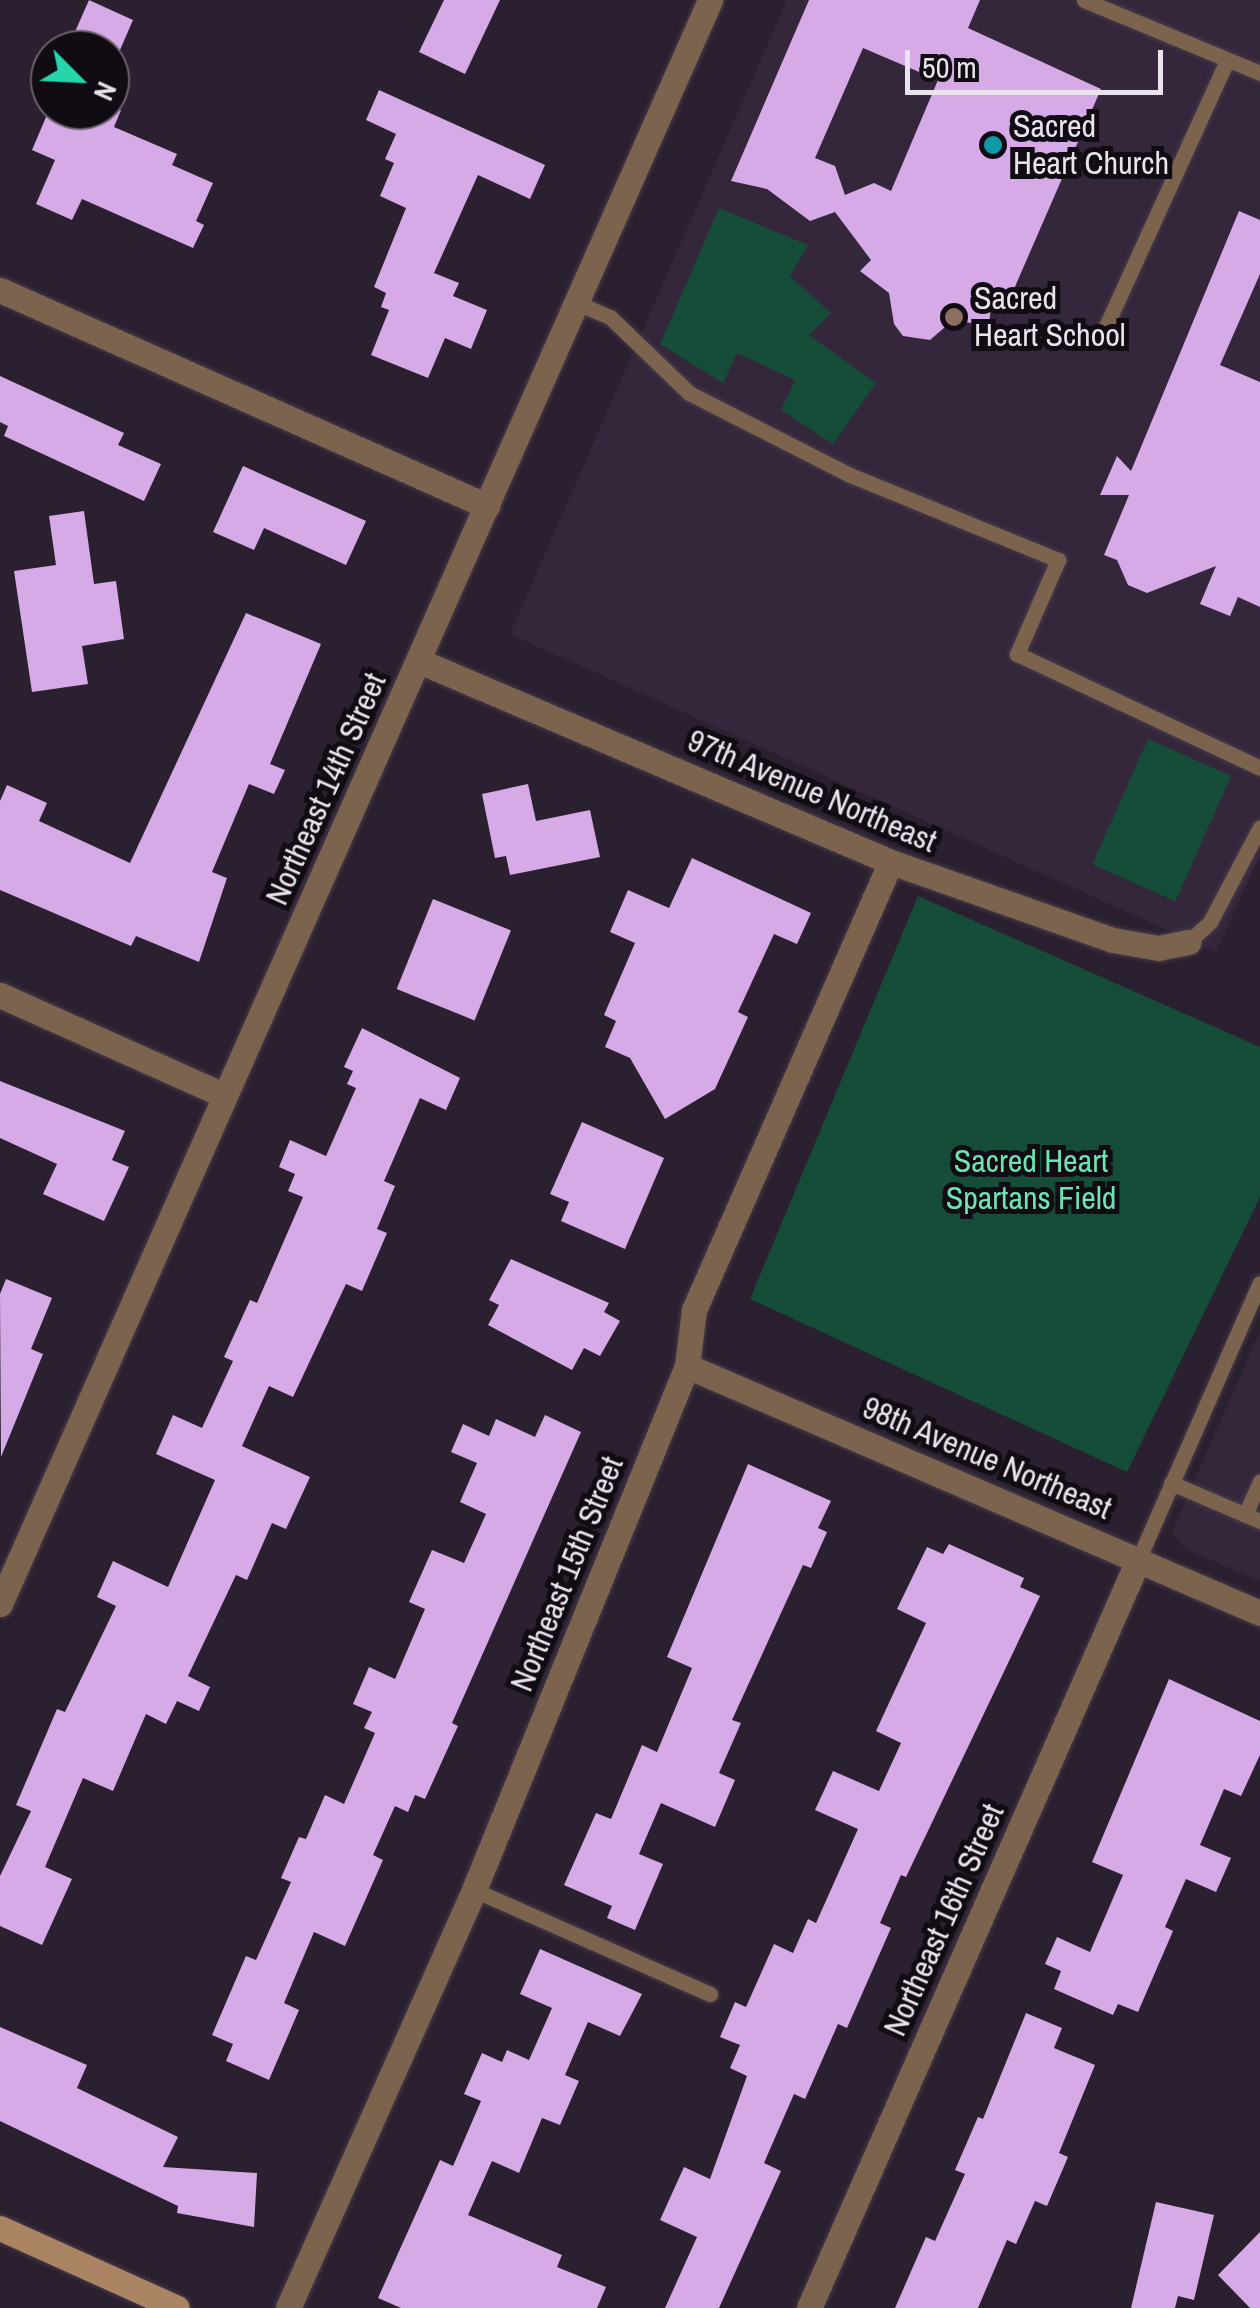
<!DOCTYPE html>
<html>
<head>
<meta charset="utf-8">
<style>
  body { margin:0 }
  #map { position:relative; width:1260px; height:2308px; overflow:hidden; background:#2b202f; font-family:"Archivo Narrow",sans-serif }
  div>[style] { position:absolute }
  .built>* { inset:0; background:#35273b }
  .green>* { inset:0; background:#154d39; transform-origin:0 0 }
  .building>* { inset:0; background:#d6a9e7; transform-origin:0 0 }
  .roads { filter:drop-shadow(0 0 2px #463b4a) drop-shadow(0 0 2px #463b4a) }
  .lane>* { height:15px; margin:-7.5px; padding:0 7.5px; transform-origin:7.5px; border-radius:7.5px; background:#7b634d }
  .street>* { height:25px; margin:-12.5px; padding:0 12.5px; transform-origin:12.5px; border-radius:12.5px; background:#7b634d }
  .secondary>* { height:25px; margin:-12.5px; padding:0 12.5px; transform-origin:12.5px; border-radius:12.5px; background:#ab8563 }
  .dots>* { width:28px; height:28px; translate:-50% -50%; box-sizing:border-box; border:5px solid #110c13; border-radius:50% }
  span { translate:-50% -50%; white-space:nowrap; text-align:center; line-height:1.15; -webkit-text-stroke:10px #110c13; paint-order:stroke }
  .poi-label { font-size:32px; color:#eae3ed }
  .left { translate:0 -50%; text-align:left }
  .street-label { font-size:32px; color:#eae3ed }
  .park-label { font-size:32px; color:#6ce4b4 }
  .north { position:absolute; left:30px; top:30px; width:100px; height:100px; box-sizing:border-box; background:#110c13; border:2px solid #68626a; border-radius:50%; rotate:114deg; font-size:28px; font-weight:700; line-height:40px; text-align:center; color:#eae3ed }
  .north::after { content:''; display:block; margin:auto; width:35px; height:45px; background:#27d5ad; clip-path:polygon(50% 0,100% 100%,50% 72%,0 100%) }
  .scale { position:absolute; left:905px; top:50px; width:258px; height:45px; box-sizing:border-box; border:5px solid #eae3ed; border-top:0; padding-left:12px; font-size:30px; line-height:35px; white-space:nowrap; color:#eae3ed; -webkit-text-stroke:8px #110c13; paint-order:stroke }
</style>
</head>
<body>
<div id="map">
  <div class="built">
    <div style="clip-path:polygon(787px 0,1260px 0,1260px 856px,1216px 952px,510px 634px)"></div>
    <div style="clip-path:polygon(1260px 1331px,1260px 1581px,1185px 1549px,1172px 1532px)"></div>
  </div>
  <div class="green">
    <div style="clip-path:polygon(719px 208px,808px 245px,790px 276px,831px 313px,809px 335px,876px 383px,833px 444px,781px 410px,795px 380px,737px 353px,723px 383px,660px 344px)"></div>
    <div style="left:1148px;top:739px;width:91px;height:137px;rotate:24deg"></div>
    <div style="clip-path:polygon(918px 896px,1260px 1047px,1260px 1197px,1127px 1472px,750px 1299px)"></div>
  </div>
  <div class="building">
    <div style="clip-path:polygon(89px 0,133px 20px,120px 50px,67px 50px)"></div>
    <div style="clip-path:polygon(444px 0,500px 0,465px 74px,419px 52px)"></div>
    <div style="clip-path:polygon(evenodd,809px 0,980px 0,968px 28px,1101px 89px,1007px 305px,991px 305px,989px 326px,953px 320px,930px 340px,903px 336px,894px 324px,889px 293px,860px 271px,871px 260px,835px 212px,810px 221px,767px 189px,731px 181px,809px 0,863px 48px,938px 80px,891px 191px,874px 183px,845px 195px,835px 166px,815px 158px,863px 48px)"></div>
    <div style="clip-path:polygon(379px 90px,545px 165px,530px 199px,478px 175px,434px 273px,459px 283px,453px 296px,487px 310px,471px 349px,445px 338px,428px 378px,371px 355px,389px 310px,381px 307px,386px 293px,374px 287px,406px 208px,380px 196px,394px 163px,385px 159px,396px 134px,366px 120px)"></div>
    <div style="clip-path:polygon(49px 110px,121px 110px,114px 127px,177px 154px,172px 165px,213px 183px,196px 221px,204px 225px,193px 248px,82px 199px,72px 220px,36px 204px,55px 160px,32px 150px)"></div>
    <div style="clip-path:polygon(1239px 211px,1260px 220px,1260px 274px,1220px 365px,1260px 382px,1260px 607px,1238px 597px,1230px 616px,1200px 604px,1216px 566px,1147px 593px,1128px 585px,1117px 560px,1104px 555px,1129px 495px,1100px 495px,1117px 456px,1131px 471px)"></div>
    <div style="clip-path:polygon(0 376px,124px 433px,118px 445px,161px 464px,144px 501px,4px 436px,8px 426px,0 422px)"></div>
    <div style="clip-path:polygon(243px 466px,366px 521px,346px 565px,264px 528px,254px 550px,213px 532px)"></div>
    <div style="clip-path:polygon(84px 511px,94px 584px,116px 581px,124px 639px,82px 646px,88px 684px,32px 692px,14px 571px,56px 565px,49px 516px)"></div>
    <div style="clip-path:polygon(246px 613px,321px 644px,270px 764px,285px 770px,274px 794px,249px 784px,212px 872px,227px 878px,199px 962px,136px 936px,131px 946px,0 890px,0 801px,7px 785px,47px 803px,39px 821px,130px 863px)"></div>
    <div style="clip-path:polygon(528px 784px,536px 821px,590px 810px,600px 857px,510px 875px,506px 856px,495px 858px,482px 794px)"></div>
    <div style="clip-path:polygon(692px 858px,811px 913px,797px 944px,774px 934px,738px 1012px,748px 1017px,715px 1089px,665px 1119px,630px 1058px,605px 1047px,616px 1021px,604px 1015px,635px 943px,610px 932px,628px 890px,669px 908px)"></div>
    <div style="left:433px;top:899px;width:84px;height:97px;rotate:22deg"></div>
    <div style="clip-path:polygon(362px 1028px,460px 1078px,446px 1110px,420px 1098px,384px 1181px,395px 1186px,377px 1229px,387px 1233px,362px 1291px,346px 1284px,293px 1397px,269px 1386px,242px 1446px,310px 1477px,286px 1529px,272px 1523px,247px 1580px,236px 1575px,188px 1676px,210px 1687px,199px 1711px,177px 1701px,166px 1724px,146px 1714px,113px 1791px,83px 1778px,45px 1867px,72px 1879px,42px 1945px,0 1926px,0 1876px,31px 1811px,16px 1805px,57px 1709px,65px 1712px,116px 1606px,97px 1597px,113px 1561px,168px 1587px,215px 1480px,156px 1454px,173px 1415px,202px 1428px,233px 1361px,224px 1357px,250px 1300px,257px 1303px,303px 1197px,288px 1191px,295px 1174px,279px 1167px,290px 1140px,326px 1156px,356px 1088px,347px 1084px,353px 1071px,344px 1067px)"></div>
    <div style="clip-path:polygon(0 1081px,125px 1131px,112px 1160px,129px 1167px,104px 1221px,43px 1194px,57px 1164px,0 1138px)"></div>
    <div style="clip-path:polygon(582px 1122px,664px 1158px,625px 1249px,561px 1221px,569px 1202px,550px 1194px)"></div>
    <div style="clip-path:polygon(511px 1259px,609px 1303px,604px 1312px,620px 1321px,600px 1356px,584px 1348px,572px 1370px,488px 1325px,499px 1305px,489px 1300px)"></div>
    <div style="clip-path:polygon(6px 1279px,52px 1298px,31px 1349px,43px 1354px,1px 1457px,0 1294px)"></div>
    <div style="clip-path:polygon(545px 1415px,581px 1432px,452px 1723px,458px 1726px,425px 1799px,415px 1795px,408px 1812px,395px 1806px,373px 1855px,383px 1860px,345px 1946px,314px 1932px,284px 2003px,299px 2010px,269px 2080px,226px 2061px,233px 2044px,212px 2035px,246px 1956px,256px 1960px,291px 1882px,281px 1878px,299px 1837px,306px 1839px,325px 1795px,344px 1804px,375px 1733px,364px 1728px,372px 1712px,353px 1704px,369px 1667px,395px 1679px,425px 1609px,409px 1602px,432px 1550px,464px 1563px,486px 1514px,460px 1502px,477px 1463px,451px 1452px,463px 1424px,489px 1436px,496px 1419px,535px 1437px)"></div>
    <div style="clip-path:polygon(748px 1464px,831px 1501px,818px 1528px,827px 1532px,811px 1568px,803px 1565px,732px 1720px,741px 1723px,719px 1773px,735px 1780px,715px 1827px,661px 1803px,639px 1854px,663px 1864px,635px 1930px,607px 1918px,612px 1906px,564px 1885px,596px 1813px,611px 1819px,642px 1745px,657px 1752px,692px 1668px,667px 1657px)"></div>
    <div style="clip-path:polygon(949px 1544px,1024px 1578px,1020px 1587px,1040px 1596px,906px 1877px,901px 1875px,880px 1923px,891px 1928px,847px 2028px,838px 2024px,805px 2099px,794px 2094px,764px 2163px,781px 2171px,719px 2308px,665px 2308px,697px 2237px,660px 2220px,684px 2167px,710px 2179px,747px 2076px,730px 2068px,740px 2045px,720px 2037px,735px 2002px,746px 2007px,774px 1944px,793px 1953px,808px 1919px,816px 1923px,858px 1829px,815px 1810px,833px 1771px,879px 1791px,901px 1743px,876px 1731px,926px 1623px,897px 1609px,927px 1547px,943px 1554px)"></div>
    <div style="clip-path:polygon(1169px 1679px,1260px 1721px,1260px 1755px,1241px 1796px,1224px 1789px,1200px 1845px,1231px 1858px,1216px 1892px,1186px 1879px,1165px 1927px,1173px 1931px,1138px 2012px,1118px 2004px,1113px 2015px,1054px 1989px,1061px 1971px,1045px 1964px,1057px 1937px,1090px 1952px,1123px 1875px,1092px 1862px)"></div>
    <div style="clip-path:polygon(540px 1949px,642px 1994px,620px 2036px,588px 2022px,565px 2075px,579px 2081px,560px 2125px,542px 2118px,519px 2173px,492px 2161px,468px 2215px,562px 2255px,557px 2267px,606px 2287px,597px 2308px,401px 2308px,378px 2298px,440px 2160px,453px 2166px,481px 2101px,464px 2094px,482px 2053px,502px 2062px,507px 2050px,529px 2060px,552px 2008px,520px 1994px)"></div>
    <div style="clip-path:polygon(1026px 2013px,1062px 2028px,1054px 2048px,1095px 2065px,1059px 2153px,1068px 2157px,1047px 2206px,1035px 2201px,1016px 2244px,1007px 2240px,978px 2308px,895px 2308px,926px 2237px,935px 2241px,965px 2174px,955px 2170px,978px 2117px,983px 2119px)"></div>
    <div style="clip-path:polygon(0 2027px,87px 2065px,77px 2088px,178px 2137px,163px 2167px,257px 2173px,254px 2227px,177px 2213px,178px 2206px,0 2121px)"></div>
    <div style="clip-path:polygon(1156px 2202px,1214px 2215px,1194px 2300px,1178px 2296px,1175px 2308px,1131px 2308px)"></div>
    <div style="clip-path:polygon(1260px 2232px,1260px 2308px,1250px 2308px,1218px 2275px)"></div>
  </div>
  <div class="roads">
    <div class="lane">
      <div style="left:1084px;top:0;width:191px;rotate:22.5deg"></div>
      <div style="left:577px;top:303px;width:36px;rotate:23deg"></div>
      <div style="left:610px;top:317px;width:110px;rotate:43.9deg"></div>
      <div style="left:689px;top:393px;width:181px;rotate:27deg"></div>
      <div style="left:850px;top:475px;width:225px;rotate:22.2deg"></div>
      <div style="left:1058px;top:560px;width:103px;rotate:113.6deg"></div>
      <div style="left:1017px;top:654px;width:268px;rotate:25.1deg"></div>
      <div style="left:1101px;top:337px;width:301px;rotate:-65.5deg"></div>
      <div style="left:1188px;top:942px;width:30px;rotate:-42deg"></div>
      <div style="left:1210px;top:922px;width:107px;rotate:-62.2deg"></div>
      <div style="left:1171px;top:1483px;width:97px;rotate:23.1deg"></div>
      <div style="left:1245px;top:1515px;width:37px;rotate:-66deg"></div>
      <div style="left:1139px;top:1558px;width:300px;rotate:-66.3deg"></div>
      <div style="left:474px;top:1890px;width:258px;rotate:23.8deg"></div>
    </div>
    <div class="street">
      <div style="left:0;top:290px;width:533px;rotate:23.92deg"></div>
      <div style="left:419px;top:661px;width:513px;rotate:23.07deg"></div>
      <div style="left:891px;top:862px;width:235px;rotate:19.4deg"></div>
      <div style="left:1113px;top:940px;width:46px;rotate:10.1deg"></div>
      <div style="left:1158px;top:948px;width:31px;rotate:-11deg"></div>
      <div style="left:0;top:995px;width:245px;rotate:24.1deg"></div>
      <div style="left:687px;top:1366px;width:624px;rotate:23.32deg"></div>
      <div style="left:0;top:1604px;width:1754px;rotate:-66.12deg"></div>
      <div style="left:288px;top:2308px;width:458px;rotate:-66deg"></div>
      <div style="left:474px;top:1890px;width:566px;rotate:-67.88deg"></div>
      <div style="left:687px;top:1366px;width:56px;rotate:-82.9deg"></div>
      <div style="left:694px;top:1310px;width:489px;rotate:-66.3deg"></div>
      <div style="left:809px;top:2308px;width:819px;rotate:-66.25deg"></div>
    </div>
    <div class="secondary">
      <div style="left:0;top:2228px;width:194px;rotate:24.3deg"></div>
    </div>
  </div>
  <div class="dots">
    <div style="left:993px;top:145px;background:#0f9aa8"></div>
    <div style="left:954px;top:317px;background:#8d6e63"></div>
  </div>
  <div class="poi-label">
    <span class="left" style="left:1013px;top:145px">Sacred<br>Heart Church</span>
    <span class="left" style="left:974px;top:317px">Sacred<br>Heart School</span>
  </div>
  <div class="street-label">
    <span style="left:326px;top:789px;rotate:-66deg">Northeast 14th Street</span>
    <span style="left:812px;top:791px;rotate:23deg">97th Avenue Northeast</span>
    <span style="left:987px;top:1458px;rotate:23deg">98th Avenue Northeast</span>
    <span style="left:567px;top:1574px;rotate:-68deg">Northeast 15th Street</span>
    <span style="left:944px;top:1920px;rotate:-66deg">Northeast 16th Street</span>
  </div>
  <div class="park-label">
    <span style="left:1031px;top:1180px">Sacred Heart<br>Spartans Field</span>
  </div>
  <div class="north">N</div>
  <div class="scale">50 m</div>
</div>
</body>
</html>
